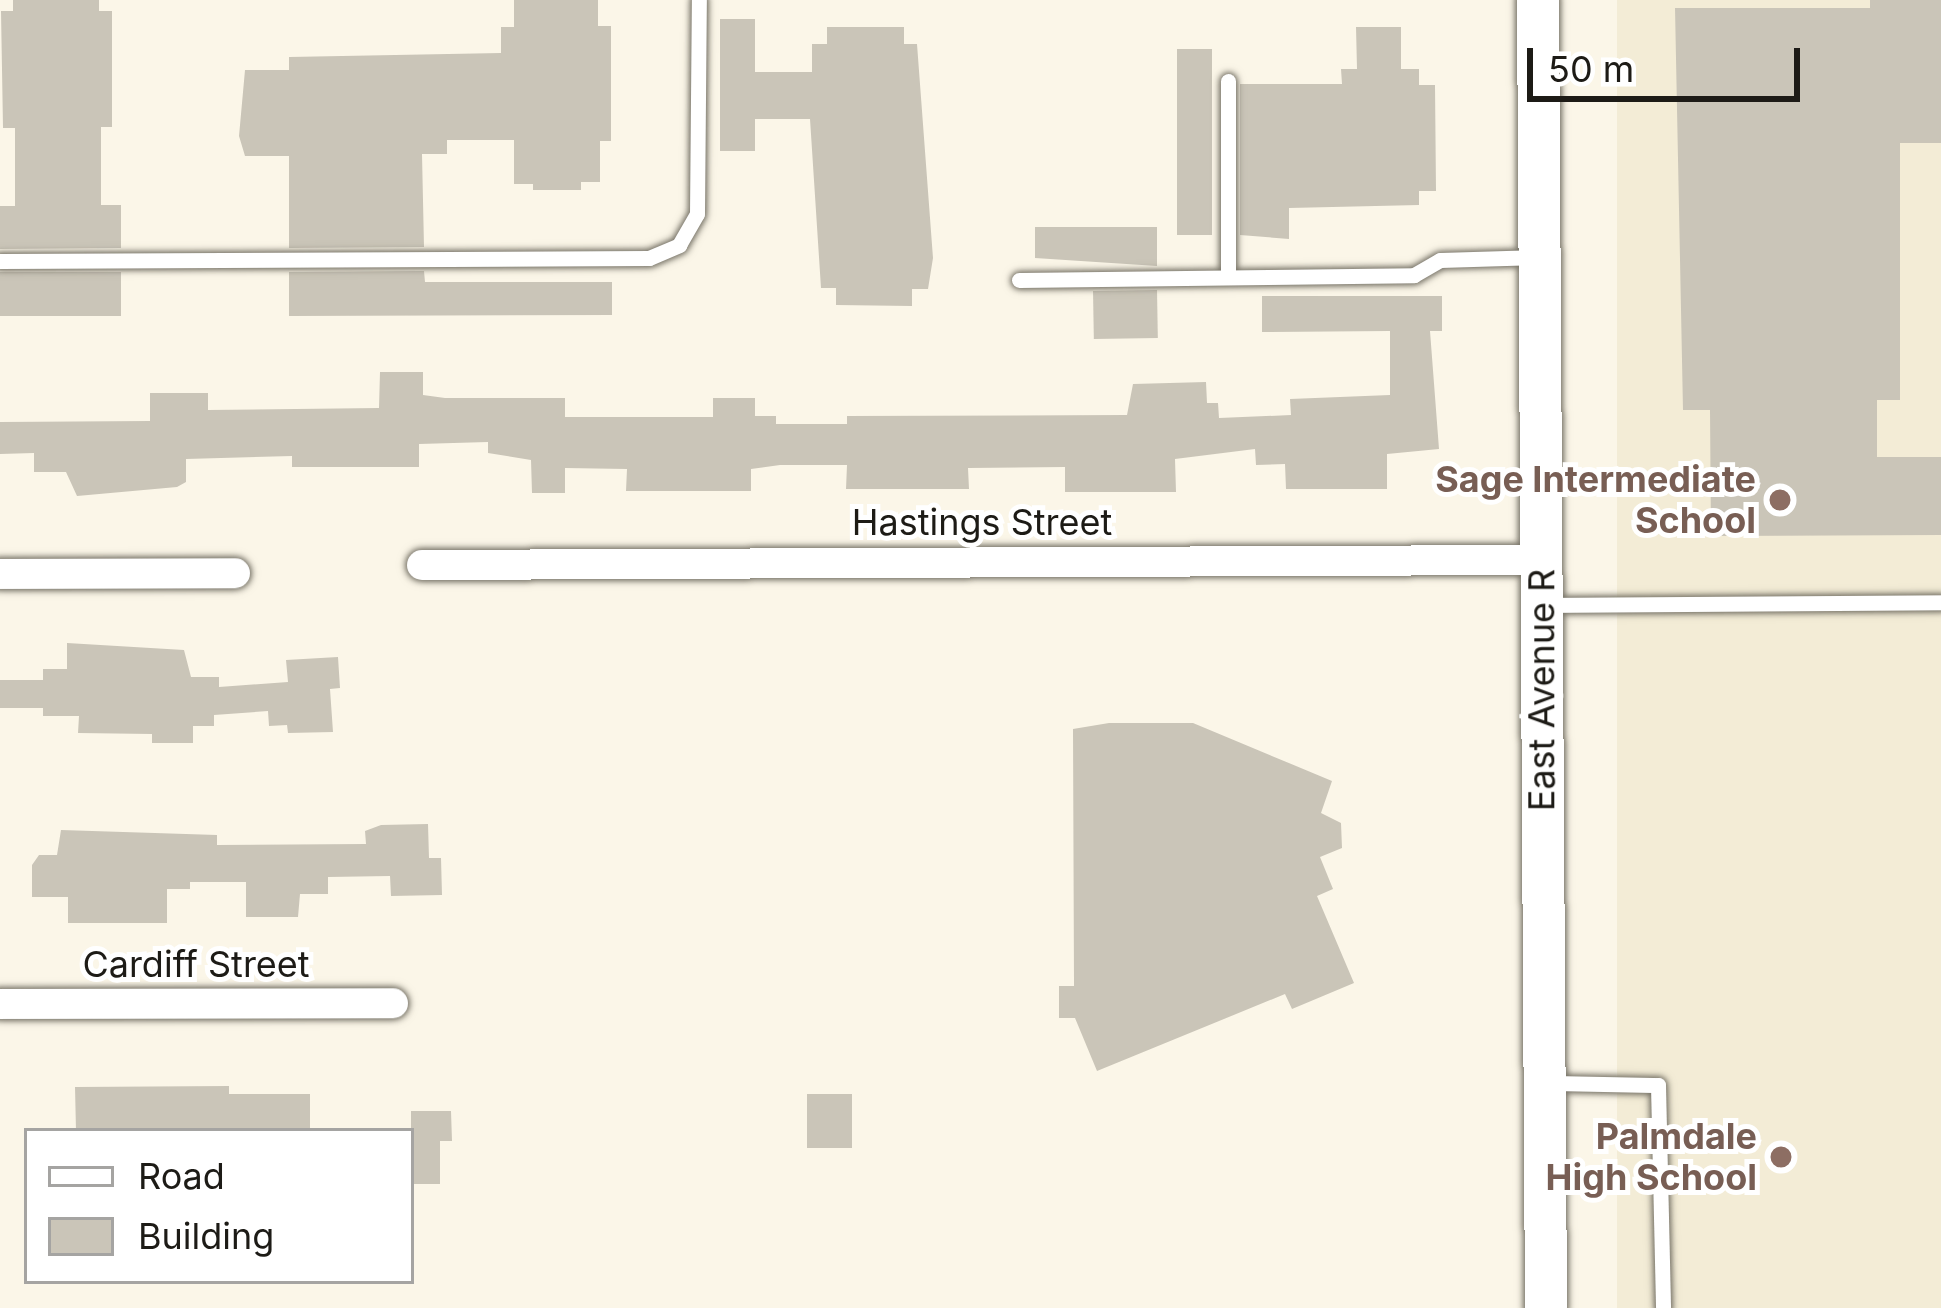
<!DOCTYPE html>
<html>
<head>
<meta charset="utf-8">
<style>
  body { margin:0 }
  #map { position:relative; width:1941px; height:1308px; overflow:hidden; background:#fbf6e8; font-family:Inter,sans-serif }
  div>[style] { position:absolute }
  .built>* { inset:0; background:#f3ecd6; transform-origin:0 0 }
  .building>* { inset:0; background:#cac5b8; transform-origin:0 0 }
  .roads { filter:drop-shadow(0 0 3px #787468) drop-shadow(0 0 3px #787468) }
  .lane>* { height:15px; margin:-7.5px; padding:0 7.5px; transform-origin:7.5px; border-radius:7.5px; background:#fff }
  .street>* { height:30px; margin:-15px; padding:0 15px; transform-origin:15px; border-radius:15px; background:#fff }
  .secondary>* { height:42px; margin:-21px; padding:0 21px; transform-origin:21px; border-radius:21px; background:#fff }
  .dots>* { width:33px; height:33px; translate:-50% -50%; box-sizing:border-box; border:6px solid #fff; border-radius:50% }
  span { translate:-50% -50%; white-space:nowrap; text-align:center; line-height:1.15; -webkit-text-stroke:10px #fff; paint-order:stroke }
  .education-label { font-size:36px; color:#785e54; font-weight:700 }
  .right { translate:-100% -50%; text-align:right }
  .street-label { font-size:36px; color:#1d1b16 }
  .legend { position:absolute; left:24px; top:1128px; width:390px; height:156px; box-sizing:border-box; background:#fff; border:3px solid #a5a4a2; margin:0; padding:15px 21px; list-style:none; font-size:36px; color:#1d1b16 }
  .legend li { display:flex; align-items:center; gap:24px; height:60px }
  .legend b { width:60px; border:3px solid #a5a4a2 }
  .scale { position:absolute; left:1527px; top:48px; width:273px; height:54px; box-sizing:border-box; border:6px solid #1d1b16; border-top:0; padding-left:15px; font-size:36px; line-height:42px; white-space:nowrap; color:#1d1b16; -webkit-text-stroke:9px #fff; paint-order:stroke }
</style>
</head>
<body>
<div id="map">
  <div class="built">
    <div style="left:1617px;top:0;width:324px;height:1308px"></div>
  </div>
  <div class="building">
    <div style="clip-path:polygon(13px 0,99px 0,99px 11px,112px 11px,112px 127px,101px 127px,101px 205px,121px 205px,121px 248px,0 249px,0 206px,15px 206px,15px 128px,3px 128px,1px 11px,13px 11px)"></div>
    <div style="clip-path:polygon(514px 0,598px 0,598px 26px,611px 26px,611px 141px,600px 141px,600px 182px,581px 182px,581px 190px,533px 190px,533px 184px,514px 184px,514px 140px,447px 140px,447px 154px,422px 154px,424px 247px,289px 248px,289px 156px,245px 156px,239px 136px,245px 70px,289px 70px,289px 57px,501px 53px,501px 27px,514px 27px)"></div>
    <div style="clip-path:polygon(1870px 0,1941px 0,1941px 143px,1900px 143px,1900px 400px,1877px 400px,1877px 457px,1941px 457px,1941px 535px,1711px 536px,1710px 410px,1683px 410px,1675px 8px,1870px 8px)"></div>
    <div style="clip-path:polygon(720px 19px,755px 19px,755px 72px,812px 72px,812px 44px,827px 44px,827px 27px,904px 27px,904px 44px,917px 44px,933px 258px,928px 289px,912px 289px,912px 306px,836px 305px,836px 288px,821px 288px,810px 119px,755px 119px,755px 151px,720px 151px)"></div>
    <div style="clip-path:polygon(1356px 27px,1401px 27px,1401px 69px,1419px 69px,1419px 85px,1435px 85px,1436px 191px,1419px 191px,1419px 205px,1289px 208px,1289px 239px,1240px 235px,1240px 84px,1342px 84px,1341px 69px,1357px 69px)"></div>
    <div style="left:1177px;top:49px;width:35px;height:186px"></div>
    <div style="clip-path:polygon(1035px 227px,1157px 227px,1157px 266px,1035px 258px)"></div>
    <div style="clip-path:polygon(424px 271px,425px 282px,612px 282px,612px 315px,289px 316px,289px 272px)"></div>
    <div style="left:121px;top:272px;width:44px;height:121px;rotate:90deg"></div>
    <div style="left:1157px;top:290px;width:48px;height:64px;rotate:89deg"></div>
    <div style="clip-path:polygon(1262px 296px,1442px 296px,1442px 331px,1430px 331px,1439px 449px,1387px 454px,1387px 489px,1286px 489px,1285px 464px,1256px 465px,1255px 449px,1175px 459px,1176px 492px,1065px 492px,1065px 467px,968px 468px,969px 489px,846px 489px,847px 465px,780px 465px,751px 469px,751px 491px,626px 491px,627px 469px,565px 468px,565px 493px,532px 493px,531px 460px,488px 453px,488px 442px,419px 444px,419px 467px,292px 467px,292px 456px,186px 459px,186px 482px,177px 487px,77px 496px,66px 472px,34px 472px,34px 453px,0 454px,0 422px,150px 421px,150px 393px,208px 393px,208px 410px,379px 408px,380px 372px,423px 372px,423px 395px,445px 398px,565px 398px,565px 417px,713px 417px,713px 398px,755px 398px,755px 416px,776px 416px,776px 424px,847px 424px,847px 416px,1127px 415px,1133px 384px,1206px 382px,1207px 403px,1218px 403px,1219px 418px,1291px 415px,1290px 399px,1390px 395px,1390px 331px,1262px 332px)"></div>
    <div style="clip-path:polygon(67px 643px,184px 650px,191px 677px,219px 677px,219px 687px,288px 682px,286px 660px,338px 657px,340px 688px,330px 689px,333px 732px,288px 733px,287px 725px,269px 726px,268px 711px,214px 715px,214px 726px,193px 726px,193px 743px,152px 743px,152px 734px,78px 733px,79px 716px,43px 716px,43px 708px,0 708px,0 680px,43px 680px,43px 669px,67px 669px)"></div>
    <div style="clip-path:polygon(1109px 723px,1193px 723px,1332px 781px,1321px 813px,1341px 823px,1342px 848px,1320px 857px,1333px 889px,1317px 896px,1354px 983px,1292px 1009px,1285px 994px,1097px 1071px,1075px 1018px,1059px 1018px,1059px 986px,1074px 986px,1073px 729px)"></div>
    <div style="clip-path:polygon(428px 824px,429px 858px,441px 858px,442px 895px,391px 896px,390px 876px,328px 877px,328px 894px,300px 894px,298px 917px,246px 917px,246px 882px,190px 882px,190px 889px,167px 889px,167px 923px,68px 923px,68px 897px,32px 897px,32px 865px,39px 855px,57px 855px,61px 830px,217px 835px,217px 845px,366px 844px,365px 831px,381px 825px)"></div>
    <div style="clip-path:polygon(229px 1086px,229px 1094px,310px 1094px,310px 1131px,76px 1131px,75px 1087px)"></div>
    <div style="left:807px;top:1094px;width:45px;height:54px"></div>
    <div style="clip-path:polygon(411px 1111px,451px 1111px,452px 1141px,440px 1141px,440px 1184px,411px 1184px)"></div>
  </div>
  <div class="roads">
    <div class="lane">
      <div style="left:1228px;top:81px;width:196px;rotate:90deg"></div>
      <div style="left:0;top:261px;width:649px;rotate:-0.26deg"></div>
      <div style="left:649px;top:258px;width:33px;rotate:-23deg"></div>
      <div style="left:679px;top:245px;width:36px;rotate:-60deg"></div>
      <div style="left:697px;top:214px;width:214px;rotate:-89.5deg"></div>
      <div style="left:1019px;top:280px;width:395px;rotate:-0.7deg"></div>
      <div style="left:1414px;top:275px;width:30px;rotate:-30deg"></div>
      <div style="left:1440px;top:260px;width:97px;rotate:-1.8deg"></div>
      <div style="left:1545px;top:605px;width:396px;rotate:-0.4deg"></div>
      <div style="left:1549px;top:1083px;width:109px;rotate:1.1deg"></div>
      <div style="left:1658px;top:1085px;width:223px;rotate:88.7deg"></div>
    </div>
    <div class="street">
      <div style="left:422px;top:565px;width:1119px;rotate:-0.26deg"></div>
      <div style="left:0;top:574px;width:235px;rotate:-0.2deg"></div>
      <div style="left:0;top:1004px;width:393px;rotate:-0.1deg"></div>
    </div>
    <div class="secondary">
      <div style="left:1538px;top:0;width:1308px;rotate:89.65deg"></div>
    </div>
  </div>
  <div class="dots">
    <div style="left:1780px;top:500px;background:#8d6e63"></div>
    <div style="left:1781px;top:1157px;background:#8d6e63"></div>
  </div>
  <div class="education-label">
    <span class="right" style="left:1756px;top:500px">Sage Intermediate<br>School</span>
    <span class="right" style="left:1757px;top:1157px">Palmdale<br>High School</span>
  </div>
  <div class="street-label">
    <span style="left:982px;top:523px">Hastings Street</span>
    <span style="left:1542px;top:690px;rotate:-90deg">East Avenue R</span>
    <span style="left:196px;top:965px">Cardiff Street</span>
  </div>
  <ul class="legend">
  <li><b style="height:15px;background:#fff"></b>Road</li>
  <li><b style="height:33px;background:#cac5b8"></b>Building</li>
  </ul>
  <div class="scale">50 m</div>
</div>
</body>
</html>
